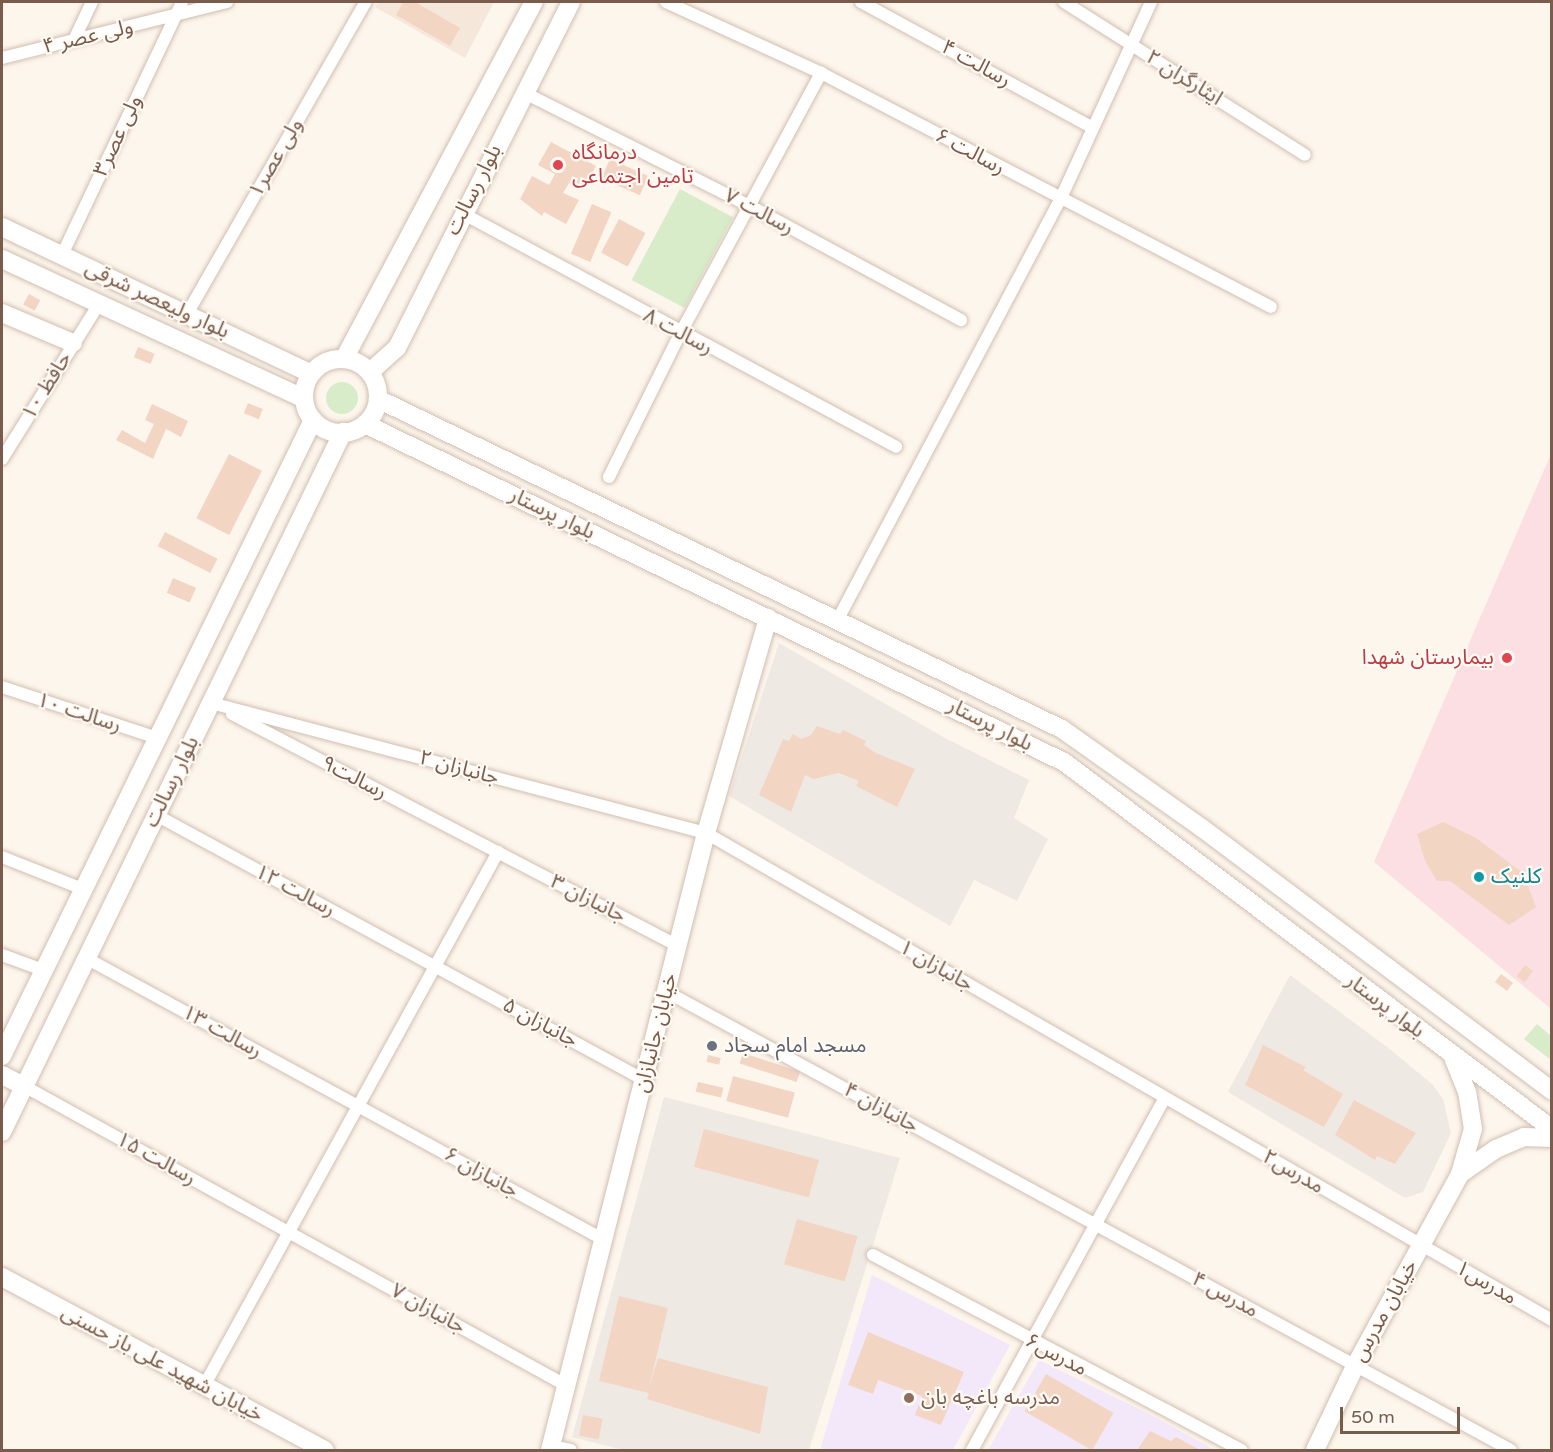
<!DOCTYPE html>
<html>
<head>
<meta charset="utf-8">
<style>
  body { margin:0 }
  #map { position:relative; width:1553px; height:1452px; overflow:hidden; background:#fdf6ec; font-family:"Varela Round","Noto Sans Arabic",sans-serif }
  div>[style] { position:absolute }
  .residential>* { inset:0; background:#f5e8da }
  .industrial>* { inset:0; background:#efe9e4 }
  .education>* { inset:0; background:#f3e8fa }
  .medical>* { inset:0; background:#fbdfe3 }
  .green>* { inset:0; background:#d8ecc9; transform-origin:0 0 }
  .round { border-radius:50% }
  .building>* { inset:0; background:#f3d5c3; transform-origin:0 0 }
  .roads { filter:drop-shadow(0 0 2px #d1beb0) drop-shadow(0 0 2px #d1beb0) }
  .street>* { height:12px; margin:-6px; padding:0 6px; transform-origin:6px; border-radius:6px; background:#fff }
  .secondary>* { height:18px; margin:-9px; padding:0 9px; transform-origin:9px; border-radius:9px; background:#fff }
  .secondary>.ring { margin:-9px; padding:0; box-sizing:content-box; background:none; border:18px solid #fff; border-radius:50% }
  .dots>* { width:16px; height:16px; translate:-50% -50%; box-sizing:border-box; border:3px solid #fffaf3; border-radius:50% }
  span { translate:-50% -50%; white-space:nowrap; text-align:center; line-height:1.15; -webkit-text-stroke:4.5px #fffaf3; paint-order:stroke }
  .street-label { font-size:21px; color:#7a5c4d }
  .health-label { font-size:21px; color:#be3a42 }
  .left { translate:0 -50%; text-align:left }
  .right { translate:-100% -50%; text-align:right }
  .culture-label { font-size:21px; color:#0d838f }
  .worship-label { font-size:21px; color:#5b616d }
  .education-label { font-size:21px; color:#785e54 }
  .frame { position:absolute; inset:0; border:3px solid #7a5c4d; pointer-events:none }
  .scale { position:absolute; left:1340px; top:1407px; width:120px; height:27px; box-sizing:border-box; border:3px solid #7a5c4d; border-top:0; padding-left:8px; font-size:18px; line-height:21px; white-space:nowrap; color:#7a5c4d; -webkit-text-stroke:4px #fffaf3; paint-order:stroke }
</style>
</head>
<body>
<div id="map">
  <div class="residential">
    <div style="clip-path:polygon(379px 2px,494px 2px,465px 58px,375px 7px)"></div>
  </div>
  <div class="industrial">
    <div style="clip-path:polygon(779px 643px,947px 739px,1029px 780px,1014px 818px,1048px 839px,1017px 901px,974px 880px,950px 926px,729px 796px)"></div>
    <div style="clip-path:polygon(1290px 975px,1391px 1050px,1432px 1084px,1443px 1099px,1451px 1133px,1423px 1192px,1405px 1198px,1228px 1092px)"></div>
    <div style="clip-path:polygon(664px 1097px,900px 1158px,809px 1450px,623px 1450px,572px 1437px)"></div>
  </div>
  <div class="education">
    <div style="clip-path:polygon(872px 1275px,1010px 1345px,953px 1450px,820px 1450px)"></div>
    <div style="clip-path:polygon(1039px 1360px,1153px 1416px,1215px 1450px,988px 1450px)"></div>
  </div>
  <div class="medical">
    <div style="clip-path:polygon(1551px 454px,1551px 1009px,1374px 862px)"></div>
  </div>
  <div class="green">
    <div style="left:680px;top:189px;width:60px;height:103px;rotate:28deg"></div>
    <div class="round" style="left:326px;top:382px;width:32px;height:32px"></div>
    <div style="clip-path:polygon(1537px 1024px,1551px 1036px,1551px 1060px,1524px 1039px)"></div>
  </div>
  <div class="building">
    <div style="clip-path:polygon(403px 2px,415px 2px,460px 28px,450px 46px,396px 15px)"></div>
    <div style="clip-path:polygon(551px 142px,596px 166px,583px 190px,569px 183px,563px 193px,579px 200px,566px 224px,544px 212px,542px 216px,520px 199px,532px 176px,549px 185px,555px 174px,538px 165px)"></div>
    <div style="left:610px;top:159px;width:42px;height:21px;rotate:24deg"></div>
    <div style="left:592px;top:204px;width:21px;height:54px;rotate:23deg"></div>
    <div style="left:619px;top:219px;width:30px;height:38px;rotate:28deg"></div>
    <div style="left:29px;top:294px;width:13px;height:12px;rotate:29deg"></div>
    <div style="left:138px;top:347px;width:18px;height:11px;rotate:22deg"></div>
    <div style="left:248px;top:403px;width:16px;height:11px;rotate:22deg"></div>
    <div style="clip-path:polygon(152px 404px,188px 421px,181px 437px,166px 429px,153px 459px,116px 440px,122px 430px,145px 443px,154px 424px,145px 420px)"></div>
    <div style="left:229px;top:454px;width:37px;height:72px;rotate:27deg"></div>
    <div style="left:165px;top:532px;width:59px;height:16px;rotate:27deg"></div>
    <div style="left:173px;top:578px;width:25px;height:16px;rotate:23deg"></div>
    <div style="clip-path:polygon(817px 726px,840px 734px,843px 730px,866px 741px,864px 745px,876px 753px,915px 769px,897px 807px,856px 786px,859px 781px,839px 773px,814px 779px,805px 775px,791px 812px,759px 795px,783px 739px,789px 741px,793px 734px,801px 739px,811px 735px)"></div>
    <div style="clip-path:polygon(1443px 822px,1476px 838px,1523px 873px,1536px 907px,1509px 925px,1450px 881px,1437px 881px,1425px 861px,1417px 834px)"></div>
    <div style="left:1525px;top:965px;width:10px;height:14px;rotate:37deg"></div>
    <div style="left:1501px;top:974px;width:15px;height:10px;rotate:37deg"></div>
    <div style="clip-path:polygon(1263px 1045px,1306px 1067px,1303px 1070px,1343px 1094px,1324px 1127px,1245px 1085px)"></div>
    <div style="left:743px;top:1053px;width:60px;height:11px;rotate:18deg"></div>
    <div style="left:708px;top:1055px;width:13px;height:7px;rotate:13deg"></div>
    <div style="left:733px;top:1076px;width:64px;height:26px;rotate:15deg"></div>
    <div style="left:698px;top:1082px;width:26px;height:10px;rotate:13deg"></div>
    <div style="clip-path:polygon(1354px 1100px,1416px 1133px,1395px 1164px,1377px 1156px,1375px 1160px,1335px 1135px)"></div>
    <div style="left:704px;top:1129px;width:119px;height:39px;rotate:15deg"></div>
    <div style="left:797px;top:1219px;width:63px;height:47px;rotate:16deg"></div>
    <div style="clip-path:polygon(619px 1296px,668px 1308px,649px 1388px,658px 1358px,768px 1387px,760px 1434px,647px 1399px,649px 1393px,599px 1381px)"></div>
    <div style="clip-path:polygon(868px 1332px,964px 1372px,941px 1425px,915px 1415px,922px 1396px,878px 1380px,873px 1394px,848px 1385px)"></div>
    <div style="left:1046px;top:1374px;width:78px;height:43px;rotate:30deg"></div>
    <div style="left:583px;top:1415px;width:20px;height:21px;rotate:11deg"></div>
    <div style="clip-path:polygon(1150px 1431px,1171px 1441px,1176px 1437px,1200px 1450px,1137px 1450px)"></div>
  </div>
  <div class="roads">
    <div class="street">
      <div style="left:666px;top:2px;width:170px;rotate:24.6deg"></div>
      <div style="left:821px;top:73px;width:507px;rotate:27.47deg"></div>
      <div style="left:861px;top:2px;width:262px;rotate:28.5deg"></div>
      <div style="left:1064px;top:2px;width:285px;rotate:32.4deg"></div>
      <div style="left:74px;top:40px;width:42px;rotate:-64.7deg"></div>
      <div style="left:2px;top:58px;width:232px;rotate:-14deg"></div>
      <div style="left:523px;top:92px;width:254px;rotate:26.7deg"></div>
      <div style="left:750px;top:206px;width:240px;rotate:28.4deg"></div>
      <div style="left:462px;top:213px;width:493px;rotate:28.3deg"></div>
      <div style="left:62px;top:255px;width:280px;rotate:-64.6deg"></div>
      <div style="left:187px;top:314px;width:360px;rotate:-60.2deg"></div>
      <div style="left:2px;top:459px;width:183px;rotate:-58deg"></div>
      <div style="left:609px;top:477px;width:160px;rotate:-63.6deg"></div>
      <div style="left:680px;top:334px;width:297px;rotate:-61.6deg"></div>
      <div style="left:837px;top:621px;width:476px;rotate:-62.1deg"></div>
      <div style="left:1060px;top:200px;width:218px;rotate:-65.3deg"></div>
      <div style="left:2px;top:687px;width:163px;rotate:18.2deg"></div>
      <div style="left:211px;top:703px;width:512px;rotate:14.72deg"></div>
      <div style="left:706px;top:833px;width:976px;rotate:29.93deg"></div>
      <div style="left:232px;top:714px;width:503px;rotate:27.48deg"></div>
      <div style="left:156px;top:815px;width:555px;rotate:28.5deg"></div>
      <div style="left:2px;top:857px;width:87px;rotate:21.6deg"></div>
      <div style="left:2px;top:955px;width:44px;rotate:20.1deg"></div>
      <div style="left:86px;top:958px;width:590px;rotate:28.56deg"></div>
      <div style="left:667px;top:992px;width:960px;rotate:28.49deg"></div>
      <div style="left:24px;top:1086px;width:620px;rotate:28.92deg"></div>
      <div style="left:873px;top:1255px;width:417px;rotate:27.9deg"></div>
      <div style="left:204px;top:1386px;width:610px;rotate:-61.16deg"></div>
      <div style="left:551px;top:1446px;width:20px;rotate:11deg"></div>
      <div style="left:972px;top:1450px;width:401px;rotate:-61.3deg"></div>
    </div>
    <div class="secondary">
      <div style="left:2px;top:227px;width:342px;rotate:25.4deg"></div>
      <div style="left:2px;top:259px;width:332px;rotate:24.8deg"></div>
      <div style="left:2px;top:313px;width:77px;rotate:22.9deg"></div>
      <div style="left:344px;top:359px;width:404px;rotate:-62deg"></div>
      <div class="ring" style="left:304px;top:359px;width:56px;height:56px"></div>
      <div style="left:370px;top:372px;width:36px;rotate:-42deg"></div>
      <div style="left:397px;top:348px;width:387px;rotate:-63.3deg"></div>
      <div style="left:378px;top:399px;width:759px;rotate:25.76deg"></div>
      <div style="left:1062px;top:729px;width:171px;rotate:35.3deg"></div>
      <div style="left:1202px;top:828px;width:438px;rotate:36.9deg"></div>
      <div style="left:365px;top:424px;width:776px;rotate:25.81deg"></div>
      <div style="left:1064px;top:762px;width:611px;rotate:36.94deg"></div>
      <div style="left:2px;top:1056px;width:708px;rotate:-63.94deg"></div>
      <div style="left:2px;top:1075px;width:25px;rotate:27deg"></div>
      <div style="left:2px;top:1132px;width:779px;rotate:-64.03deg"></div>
      <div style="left:1460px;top:1174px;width:44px;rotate:-34.8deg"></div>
      <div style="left:1496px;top:1149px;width:30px;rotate:-23deg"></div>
      <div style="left:1524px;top:1137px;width:28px;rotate:2deg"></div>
      <div style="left:2px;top:1277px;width:366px;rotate:28.2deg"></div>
      <div style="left:550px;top:1450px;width:636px;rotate:-75.81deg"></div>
      <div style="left:706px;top:833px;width:224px;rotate:-73.9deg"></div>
      <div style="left:1315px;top:1450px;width:93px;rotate:-64.5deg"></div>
      <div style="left:1355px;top:1366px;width:219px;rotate:-61.3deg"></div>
      <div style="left:1460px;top:1174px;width:47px;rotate:-73.9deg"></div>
      <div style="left:1473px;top:1129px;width:37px;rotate:-99deg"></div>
      <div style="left:1467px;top:1092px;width:37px;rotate:-112deg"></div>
    </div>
  </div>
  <div class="dots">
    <div style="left:558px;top:165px;background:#e0444e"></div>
    <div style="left:1507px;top:658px;background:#e0444e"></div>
    <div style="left:1479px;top:877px;background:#0f9aa8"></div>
    <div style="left:712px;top:1046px;background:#6b7280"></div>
    <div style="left:909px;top:1398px;background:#8d6e63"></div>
  </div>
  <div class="street-label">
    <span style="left:88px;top:37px;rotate:-13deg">ولی عصر ۴</span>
    <span style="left:976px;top:64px;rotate:29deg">رسالت ۴</span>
    <span style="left:1184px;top:78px;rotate:32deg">ایثارگران ۲</span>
    <span style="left:118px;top:136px;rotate:-65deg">ولی عصر۳</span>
    <span style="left:970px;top:152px;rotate:28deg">رسالت ۶</span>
    <span style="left:276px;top:158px;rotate:-60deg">ولی عصر۱</span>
    <span style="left:474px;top:190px;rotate:-63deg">بلوار رسالت</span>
    <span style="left:759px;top:212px;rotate:28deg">رسالت ۷</span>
    <span style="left:157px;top:300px;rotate:25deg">بلوار ولیعصر شرقی</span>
    <span style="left:678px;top:332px;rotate:28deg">رسالت ۸</span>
    <span style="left:47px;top:386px;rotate:-58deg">حافظ ۱۰</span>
    <span style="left:552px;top:514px;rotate:26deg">بلوار پرستار</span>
    <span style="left:79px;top:713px;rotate:18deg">رسالت ۱۰</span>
    <span style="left:990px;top:725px;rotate:27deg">بلوار پرستار</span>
    <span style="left:459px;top:768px;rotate:15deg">جانبازان ۲</span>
    <span style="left:354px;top:778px;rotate:27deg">رسالت۹</span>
    <span style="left:172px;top:782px;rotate:-64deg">بلوار رسالت</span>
    <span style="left:295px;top:891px;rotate:28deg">رسالت ۱۲</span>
    <span style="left:588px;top:899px;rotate:27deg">جانبازان ۳</span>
    <span style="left:936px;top:966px;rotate:30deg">جانبازان ۱</span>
    <span style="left:1385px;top:1006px;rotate:37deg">بلوار پرستار</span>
    <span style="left:540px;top:1023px;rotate:28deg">جانبازان ۵</span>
    <span style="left:222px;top:1032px;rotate:29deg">رسالت ۱۳</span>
    <span style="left:656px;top:1033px;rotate:-76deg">خیابان جانبازان</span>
    <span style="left:881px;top:1108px;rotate:29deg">جانبازان ۴</span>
    <span style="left:156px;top:1159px;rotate:29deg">رسالت ۱۵</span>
    <span style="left:1293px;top:1172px;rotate:30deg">مدرس۲</span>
    <span style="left:481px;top:1173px;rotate:29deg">جانبازان ۶</span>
    <span style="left:1486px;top:1283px;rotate:30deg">مدرس۱</span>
    <span style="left:1225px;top:1295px;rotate:29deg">مدرس ۴</span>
    <span style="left:428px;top:1309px;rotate:29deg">جانبازان ۷</span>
    <span style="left:1385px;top:1311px;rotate:-61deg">خیابان مدرس</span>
    <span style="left:1056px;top:1355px;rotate:28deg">مدرس۶</span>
    <span style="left:162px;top:1364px;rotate:28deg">خیابان شهید علی باز حسنی</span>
  </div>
  <div class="health-label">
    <span class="left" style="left:572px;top:165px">درمانگاه<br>تامین اجتماعی</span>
    <span class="right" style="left:1494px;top:658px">بیمارستان شهدا</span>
  </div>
  <div class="culture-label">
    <span class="left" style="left:1491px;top:877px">کلنیک</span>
  </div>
  <div class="worship-label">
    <span class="left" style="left:724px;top:1046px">مسجد امام سجاد</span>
  </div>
  <div class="education-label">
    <span class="left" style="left:921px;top:1398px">مدرسه باغچه بان</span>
  </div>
  <div class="frame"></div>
  <div class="scale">50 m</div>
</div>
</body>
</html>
